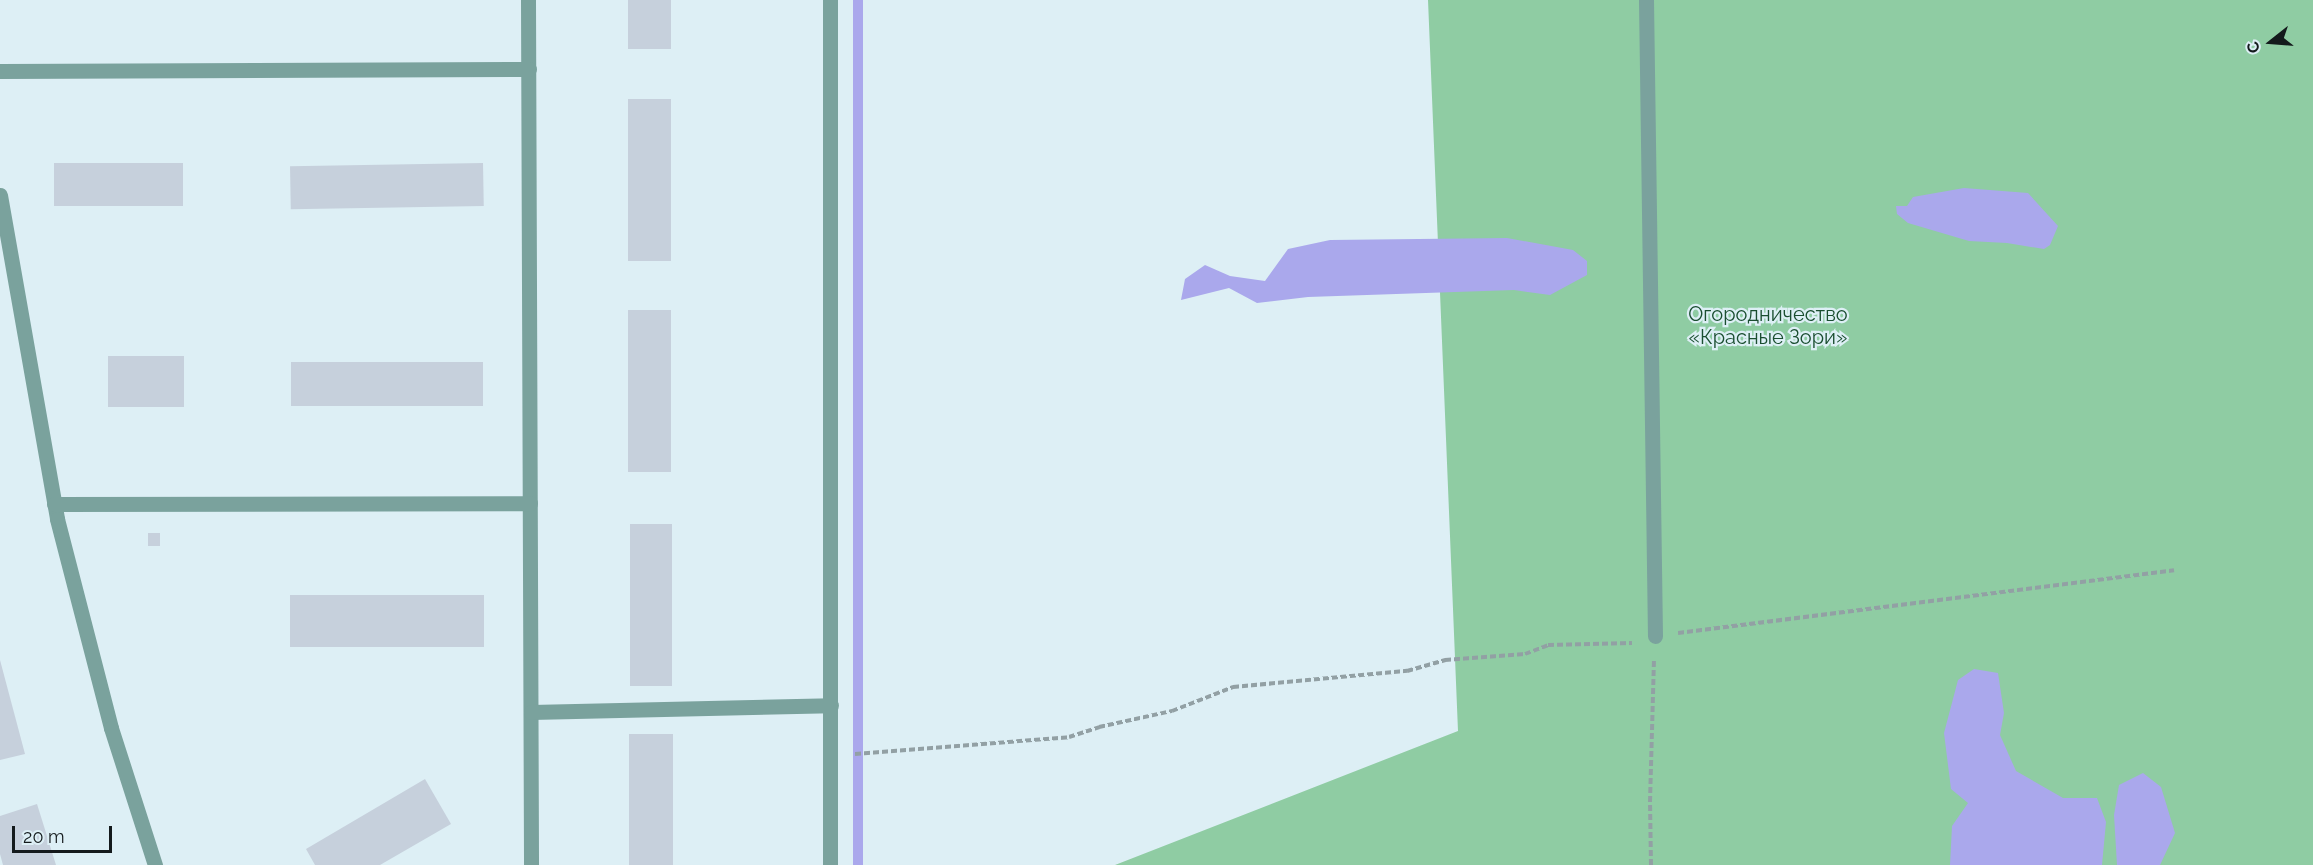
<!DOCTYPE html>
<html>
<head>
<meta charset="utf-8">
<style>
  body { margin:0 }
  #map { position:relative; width:2313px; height:865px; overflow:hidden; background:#ddeff5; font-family:Raleway,sans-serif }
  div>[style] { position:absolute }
  .green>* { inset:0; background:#8fcca3 }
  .water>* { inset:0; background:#aaa8ec }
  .stream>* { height:10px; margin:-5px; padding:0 5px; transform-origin:5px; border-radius:5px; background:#aaa8ec }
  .building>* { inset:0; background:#c6d0dc; transform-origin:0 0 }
  .path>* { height:4px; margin-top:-2px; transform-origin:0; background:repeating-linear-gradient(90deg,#92a0a4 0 6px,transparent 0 9px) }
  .service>* { height:15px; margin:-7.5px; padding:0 7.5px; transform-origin:7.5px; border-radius:7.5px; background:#7aa29d }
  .minor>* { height:15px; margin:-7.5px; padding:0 7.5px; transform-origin:7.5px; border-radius:7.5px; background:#7aa29d }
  span { translate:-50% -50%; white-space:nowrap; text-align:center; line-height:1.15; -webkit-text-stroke:4.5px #ddeff5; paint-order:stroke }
  .park-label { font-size:20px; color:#1a4e30 }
  .north { position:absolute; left:2241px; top:12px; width:60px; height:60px; -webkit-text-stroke:4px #ddeff5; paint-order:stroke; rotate:253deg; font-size:16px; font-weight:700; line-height:24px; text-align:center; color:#141a1c }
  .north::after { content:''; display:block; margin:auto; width:21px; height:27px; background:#141a1c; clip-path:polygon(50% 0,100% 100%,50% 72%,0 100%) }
  .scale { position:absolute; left:12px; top:826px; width:100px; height:27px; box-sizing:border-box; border:3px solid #141a1c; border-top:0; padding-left:8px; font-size:18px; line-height:21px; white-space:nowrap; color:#141a1c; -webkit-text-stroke:4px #ddeff5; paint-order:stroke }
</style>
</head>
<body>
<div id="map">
  <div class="green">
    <div style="clip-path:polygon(1428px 0,2313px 0,2313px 865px,1115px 865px,1458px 731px)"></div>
  </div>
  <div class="water">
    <div style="clip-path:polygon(1964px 188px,2028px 193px,2058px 226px,2050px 245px,2044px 249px,2007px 243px,1969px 241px,1908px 223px,1897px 214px,1896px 206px,1907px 206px,1913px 197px)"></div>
    <div style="clip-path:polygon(1507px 238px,1573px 250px,1587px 261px,1587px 275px,1550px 295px,1514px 290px,1308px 297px,1257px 303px,1229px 288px,1181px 300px,1185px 279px,1205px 265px,1230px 276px,1265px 281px,1288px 249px,1330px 240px)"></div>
    <div style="clip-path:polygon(1974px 669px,1998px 673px,2004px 713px,2000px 735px,2016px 771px,2063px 798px,2097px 798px,2106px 822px,2102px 865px,1950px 865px,1952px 826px,1968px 803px,1951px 789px,1944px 733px,1958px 680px)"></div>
    <div style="clip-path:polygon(2143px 773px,2161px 787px,2175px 833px,2160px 865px,2117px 865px,2114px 815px,2119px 785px)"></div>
  </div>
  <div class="stream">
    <div style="left:858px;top:865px;width:865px;rotate:-90deg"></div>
  </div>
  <div class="building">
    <div style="left:628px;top:0;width:43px;height:49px"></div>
    <div style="left:628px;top:99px;width:43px;height:162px"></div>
    <div style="left:183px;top:163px;width:43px;height:129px;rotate:90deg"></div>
    <div style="left:483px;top:163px;width:43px;height:193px;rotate:89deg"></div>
    <div style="left:628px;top:310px;width:43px;height:162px"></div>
    <div style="left:108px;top:356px;width:76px;height:51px"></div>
    <div style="left:483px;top:362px;width:44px;height:192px;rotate:90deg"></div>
    <div style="left:630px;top:524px;width:42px;height:162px"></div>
    <div style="left:148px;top:533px;width:12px;height:13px"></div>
    <div style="left:290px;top:595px;width:194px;height:52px"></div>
    <div style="clip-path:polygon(0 660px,25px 754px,0 760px)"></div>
    <div style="left:629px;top:734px;width:44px;height:131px"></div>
    <div style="clip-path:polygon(425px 779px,451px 824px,380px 865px,315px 865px,306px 849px)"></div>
    <div style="clip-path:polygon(37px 804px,56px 865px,3px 865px,0 854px,0 816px)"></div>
  </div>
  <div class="path">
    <div style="left:1678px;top:633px;width:500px;rotate:-7.2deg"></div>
    <div style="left:855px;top:754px;width:215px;rotate:-4.5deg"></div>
    <div style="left:1069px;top:737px;width:32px;rotate:-18deg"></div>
    <div style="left:1099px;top:727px;width:75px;rotate:-12.4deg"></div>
    <div style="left:1172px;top:711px;width:66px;rotate:-21.5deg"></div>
    <div style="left:1233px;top:687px;width:175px;rotate:-5.3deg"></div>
    <div style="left:1407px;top:671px;width:40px;rotate:-16deg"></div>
    <div style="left:1445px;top:660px;width:80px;rotate:-4.3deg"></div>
    <div style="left:1525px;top:654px;width:25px;rotate:-21deg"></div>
    <div style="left:1548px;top:645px;width:84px;rotate:-1.4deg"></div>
    <div style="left:1651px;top:865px;width:63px;rotate:-90.9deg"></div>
    <div style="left:1650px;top:802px;width:142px;rotate:-88.4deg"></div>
  </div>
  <div class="service">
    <div style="left:528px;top:0;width:865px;rotate:89.8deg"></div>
    <div style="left:1646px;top:0;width:636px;rotate:89.19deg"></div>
    <div style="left:0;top:71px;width:529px;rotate:-0.22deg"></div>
    <div style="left:0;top:195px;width:329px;rotate:80deg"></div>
    <div style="left:57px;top:519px;width:216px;rotate:75.5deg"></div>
    <div style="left:111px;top:728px;width:144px;rotate:72.2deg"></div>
    <div style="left:54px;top:504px;width:476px;rotate:-0.1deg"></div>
    <div style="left:531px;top:712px;width:300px;rotate:-1.3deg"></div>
  </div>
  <div class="minor">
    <div style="left:830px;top:0;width:865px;rotate:90deg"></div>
  </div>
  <div class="park-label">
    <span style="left:1768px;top:326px">Огородничество<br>«Красные Зори»</span>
  </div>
  <div class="north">С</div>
  <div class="scale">20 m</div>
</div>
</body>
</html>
